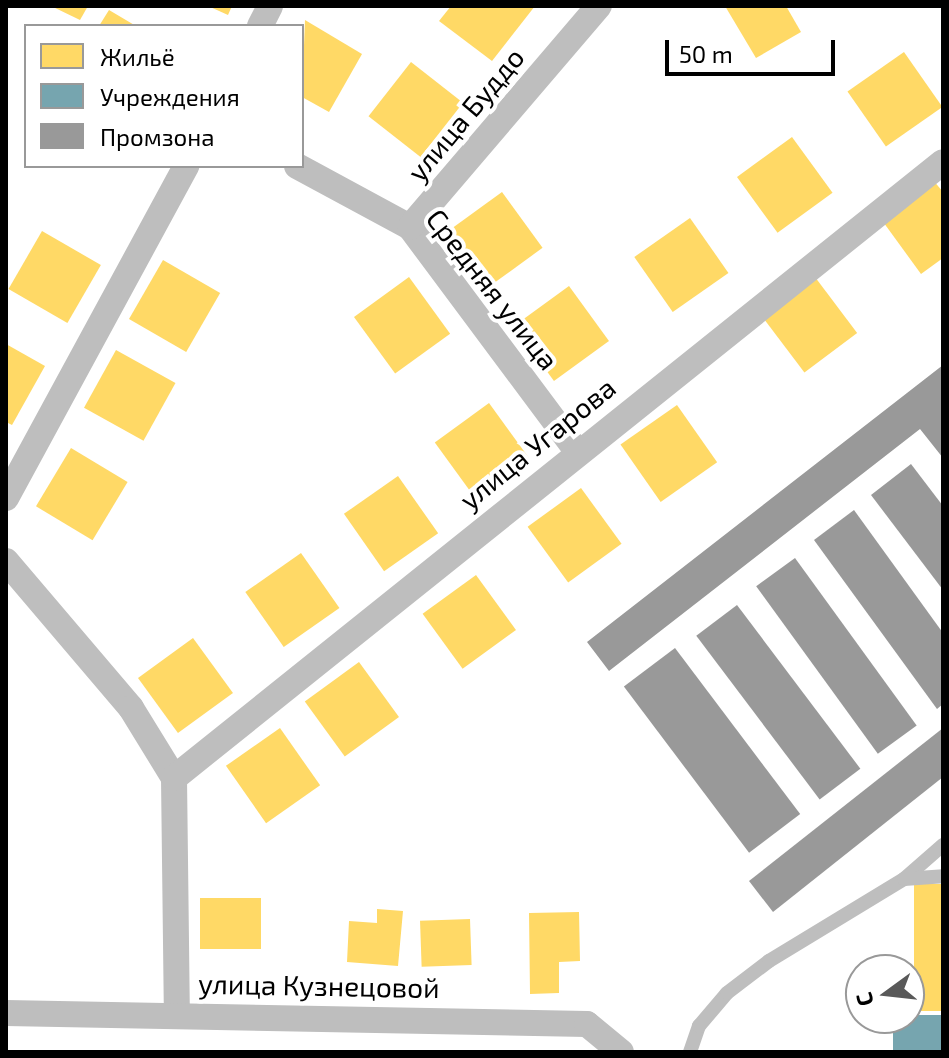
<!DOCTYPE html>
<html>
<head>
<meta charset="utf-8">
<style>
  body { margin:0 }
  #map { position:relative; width:949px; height:1058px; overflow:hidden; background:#fff; font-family:"Exo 2",sans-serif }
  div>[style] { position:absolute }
  .homes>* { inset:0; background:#ffd966; transform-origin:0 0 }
  .public>* { inset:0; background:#76a5af; transform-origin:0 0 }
  .industry>* { inset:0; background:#999; transform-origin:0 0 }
  .service>* { height:14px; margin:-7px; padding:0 7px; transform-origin:7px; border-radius:7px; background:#bebebe }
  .minor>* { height:26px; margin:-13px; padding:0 13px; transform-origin:13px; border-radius:13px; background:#bebebe }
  span { translate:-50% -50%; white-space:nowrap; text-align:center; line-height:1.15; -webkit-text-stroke:8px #fff; paint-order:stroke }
  .street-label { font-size:28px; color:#000 }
  .frame { position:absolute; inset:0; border:8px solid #000; pointer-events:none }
  .legend { position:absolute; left:24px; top:24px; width:280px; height:144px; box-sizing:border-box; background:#fff; border:2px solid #999; margin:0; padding:10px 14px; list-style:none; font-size:24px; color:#000 }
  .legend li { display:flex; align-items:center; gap:16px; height:40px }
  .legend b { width:40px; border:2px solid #999 }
  .north { position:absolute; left:845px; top:954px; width:80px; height:80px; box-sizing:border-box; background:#fff; border:2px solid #999; border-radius:50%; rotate:255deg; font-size:22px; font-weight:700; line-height:32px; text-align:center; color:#000 }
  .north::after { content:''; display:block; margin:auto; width:28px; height:36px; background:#595959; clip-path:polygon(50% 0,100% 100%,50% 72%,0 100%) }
  .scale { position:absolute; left:665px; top:40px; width:170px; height:36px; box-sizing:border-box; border:4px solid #000; border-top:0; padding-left:10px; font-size:24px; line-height:28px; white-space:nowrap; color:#000; -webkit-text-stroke:6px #fff; paint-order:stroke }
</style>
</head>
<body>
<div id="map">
  <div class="homes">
    <div style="clip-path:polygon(51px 6px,88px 6px,80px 20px)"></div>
    <div style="clip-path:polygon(208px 6px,232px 6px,228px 15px)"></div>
    <div style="clip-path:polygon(451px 6px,535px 6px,492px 61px,439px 21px)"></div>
    <div style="clip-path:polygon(725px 6px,786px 6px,801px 32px,756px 58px)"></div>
    <div style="clip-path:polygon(109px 10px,136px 26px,99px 26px)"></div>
    <div style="clip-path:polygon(305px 20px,362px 54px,329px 112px,302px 97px)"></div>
    <div style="left:904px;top:52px;width:67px;height:69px;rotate:55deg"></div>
    <div style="left:411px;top:62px;width:66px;height:69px;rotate:38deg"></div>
    <div style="left:792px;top:137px;width:69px;height:68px;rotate:54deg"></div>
    <div style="clip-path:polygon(933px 180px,943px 192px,943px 258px,921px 274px,881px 219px)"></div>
    <div style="left:502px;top:192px;width:69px;height:66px;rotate:54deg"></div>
    <div style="left:690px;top:218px;width:67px;height:68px;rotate:55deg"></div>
    <div style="left:42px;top:231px;width:68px;height:67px;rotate:30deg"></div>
    <div style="left:163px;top:260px;width:66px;height:68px;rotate:30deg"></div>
    <div style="left:409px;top:277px;width:70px;height:68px;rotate:54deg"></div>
    <div style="left:815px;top:277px;width:70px;height:66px;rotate:53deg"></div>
    <div style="left:569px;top:286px;width:68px;height:68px;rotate:54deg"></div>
    <div style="clip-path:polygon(6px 344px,45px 366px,12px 425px,6px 422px)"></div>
    <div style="left:116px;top:350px;width:68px;height:66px;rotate:29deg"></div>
    <div style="left:489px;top:403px;width:68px;height:67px;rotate:54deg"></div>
    <div style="left:677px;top:405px;width:70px;height:69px;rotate:55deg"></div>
    <div style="left:71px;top:448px;width:66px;height:68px;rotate:31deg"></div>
    <div style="left:398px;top:476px;width:70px;height:66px;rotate:55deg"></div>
    <div style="left:581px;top:488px;width:69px;height:66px;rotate:54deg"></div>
    <div style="left:301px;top:553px;width:67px;height:68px;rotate:55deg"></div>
    <div style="left:476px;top:575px;width:68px;height:66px;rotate:54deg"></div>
    <div style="left:193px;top:638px;width:68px;height:68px;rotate:54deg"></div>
    <div style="left:359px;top:662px;width:68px;height:67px;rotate:54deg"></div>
    <div style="left:280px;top:728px;width:70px;height:66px;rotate:55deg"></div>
    <div style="left:943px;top:884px;width:127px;height:29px;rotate:90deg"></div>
    <div style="left:261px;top:898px;width:51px;height:61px;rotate:90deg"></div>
    <div style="clip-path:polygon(377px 909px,403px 911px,398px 966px,347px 962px,349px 921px,377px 923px)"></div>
    <div style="clip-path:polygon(579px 912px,580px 961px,559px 962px,559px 993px,530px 994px,529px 913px)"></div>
    <div style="left:470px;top:919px;width:46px;height:50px;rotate:88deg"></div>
  </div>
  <div class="public">
    <div style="left:943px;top:1015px;width:37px;height:50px;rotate:90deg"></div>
  </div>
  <div class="industry">
    <div style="clip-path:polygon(943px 365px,943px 458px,920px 429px,609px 671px,587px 642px)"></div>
    <div style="clip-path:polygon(911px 464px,943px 506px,943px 590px,871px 495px)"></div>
    <div style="clip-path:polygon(854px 510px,943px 633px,943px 704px,937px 709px,814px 540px)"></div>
    <div style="left:795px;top:558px;width:207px;height:48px;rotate:54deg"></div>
    <div style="left:737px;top:605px;width:205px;height:51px;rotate:53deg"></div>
    <div style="left:675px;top:648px;width:208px;height:64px;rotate:53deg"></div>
    <div style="clip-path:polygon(943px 728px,943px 777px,773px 912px,749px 881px)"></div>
  </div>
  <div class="service">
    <div style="left:904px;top:879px;width:52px;rotate:-41.1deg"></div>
    <div style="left:690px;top:1052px;width:28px;rotate:-71deg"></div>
    <div style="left:699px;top:1026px;width:43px;rotate:-49.7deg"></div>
    <div style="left:727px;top:993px;width:53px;rotate:-37.3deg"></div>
    <div style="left:769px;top:961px;width:158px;rotate:-31.3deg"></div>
    <div style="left:904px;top:879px;width:39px;rotate:-4deg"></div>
  </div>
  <div class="minor">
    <div style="left:260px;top:26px;width:22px;rotate:-63deg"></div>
    <div style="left:297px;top:166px;width:128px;rotate:28.4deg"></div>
    <div style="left:410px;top:227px;width:279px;rotate:53.3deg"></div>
    <div style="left:410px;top:227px;width:291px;rotate:-49.5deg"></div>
    <div style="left:6px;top:498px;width:378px;rotate:-61.5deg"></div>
    <div style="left:6px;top:561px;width:193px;rotate:49.6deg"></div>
    <div style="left:131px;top:708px;width:82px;rotate:58.4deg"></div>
    <div style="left:174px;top:778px;width:236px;rotate:89.3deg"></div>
    <div style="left:174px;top:778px;width:985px;rotate:-38.7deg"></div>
    <div style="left:6px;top:1013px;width:581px;rotate:1.08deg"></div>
    <div style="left:587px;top:1024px;width:44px;rotate:39.5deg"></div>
  </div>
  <div class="street-label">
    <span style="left:465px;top:114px;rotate:-50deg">улица Буддо</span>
    <span style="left:493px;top:289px;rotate:52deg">Средняя улица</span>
    <span style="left:537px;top:443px;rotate:-39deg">улица Угарова</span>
    <span style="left:319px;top:985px;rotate:1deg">улица Кузнецовой</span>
  </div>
  <div class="frame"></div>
  <ul class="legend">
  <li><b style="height:22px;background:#ffd966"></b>Жильё</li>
  <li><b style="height:22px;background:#76a5af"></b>Учреждения</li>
  <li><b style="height:22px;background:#999"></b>Промзона</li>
  </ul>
  <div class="north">С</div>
  <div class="scale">50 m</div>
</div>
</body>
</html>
